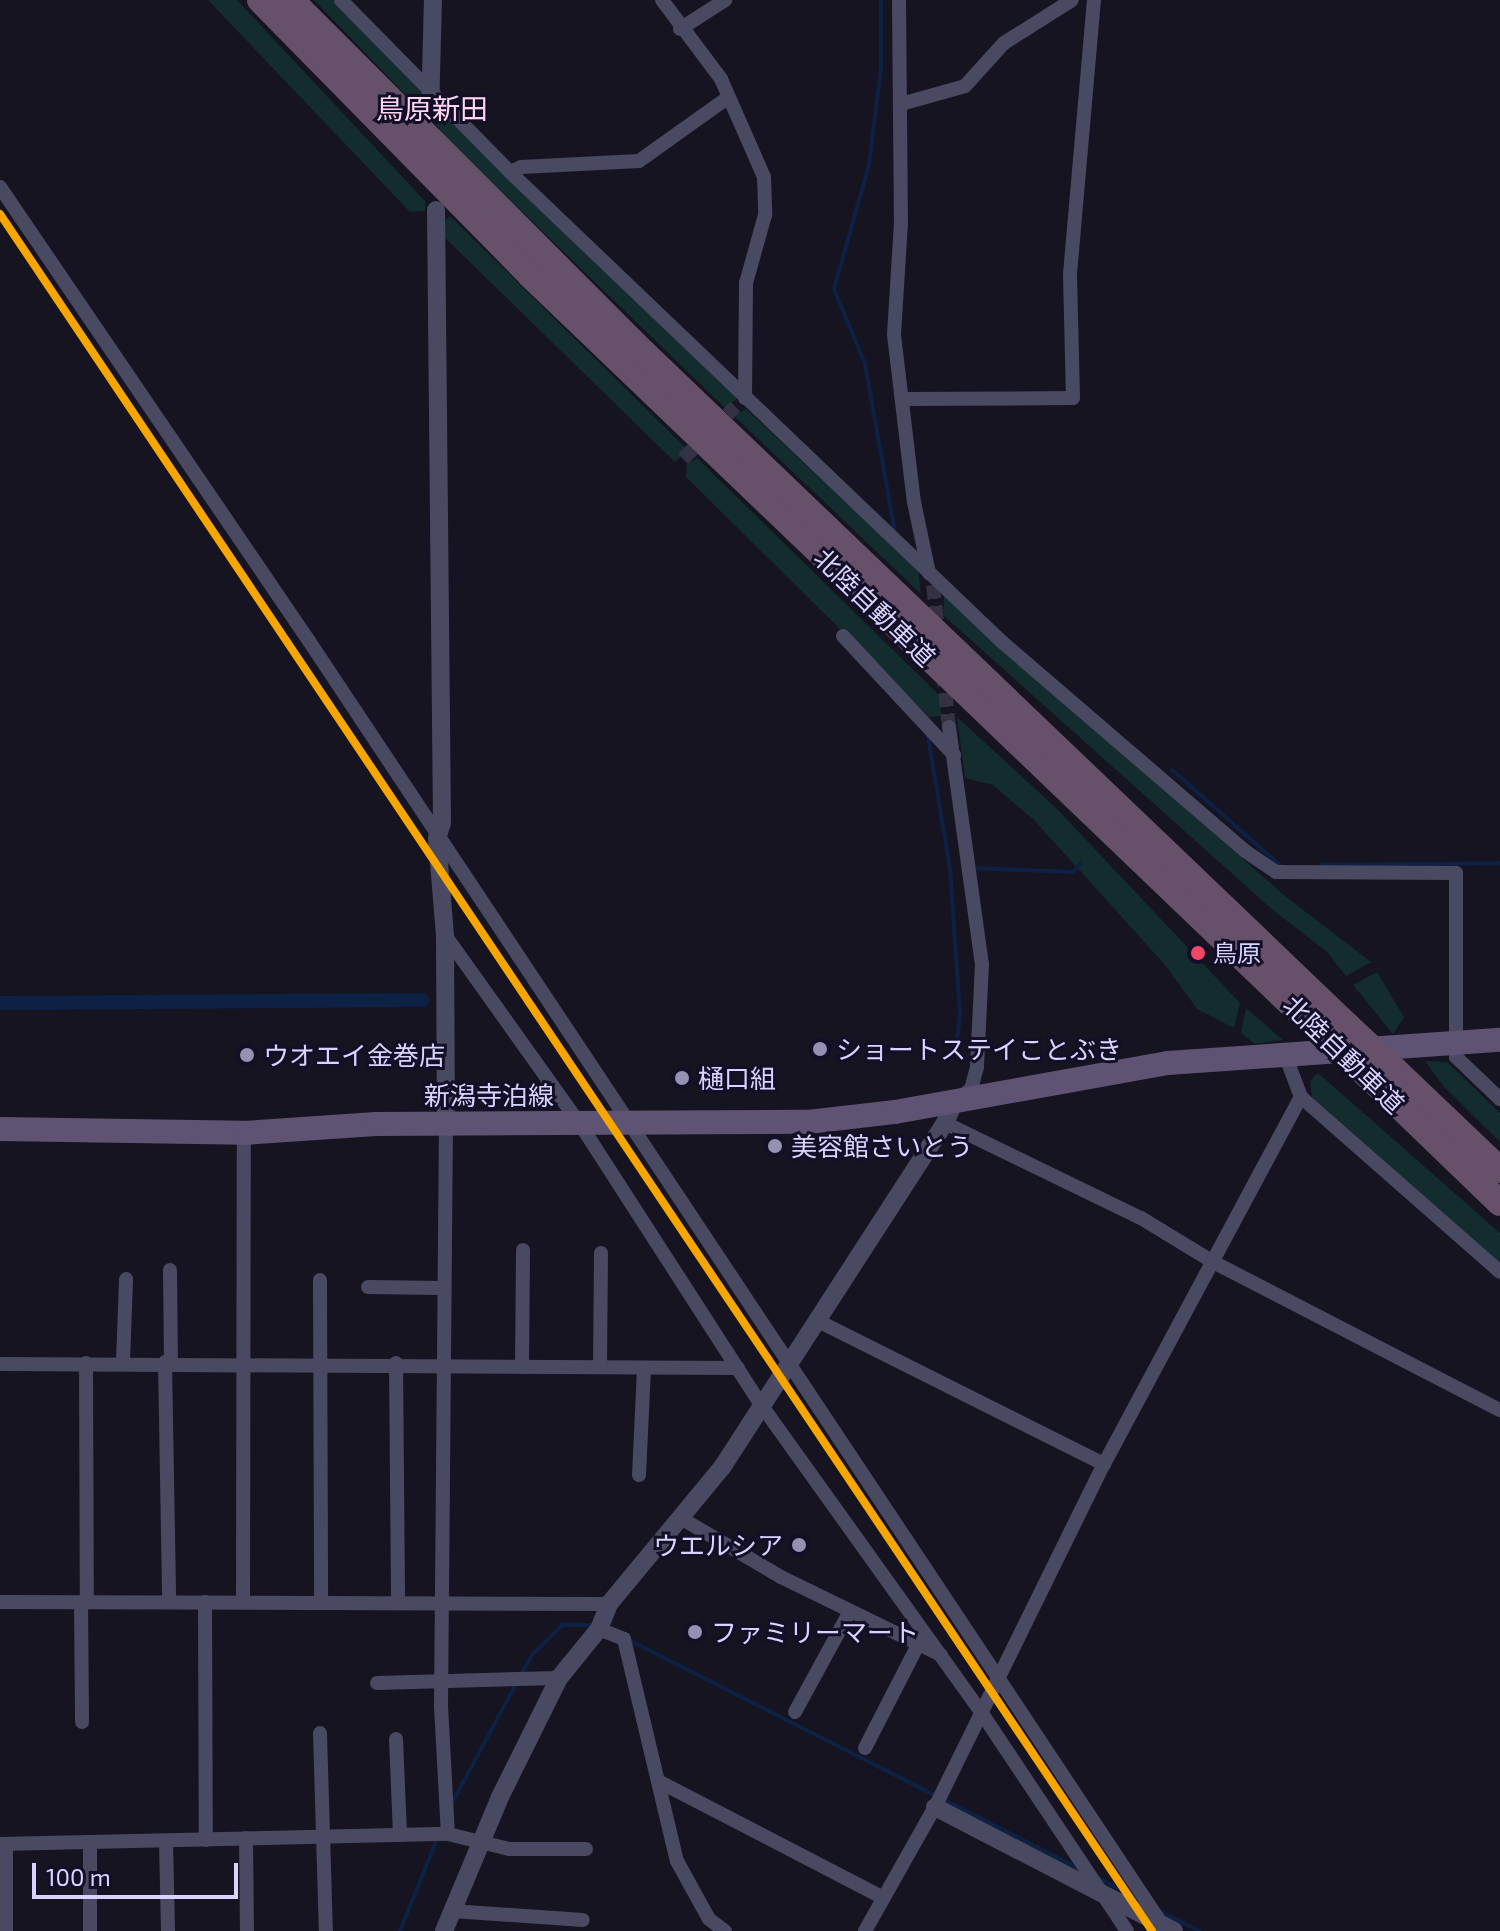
<!DOCTYPE html>
<html>
<head>
<meta charset="utf-8">
<style>
  body { margin:0 }
  #map { position:relative; width:1500px; height:1931px; overflow:hidden; background:#161421; font-family:"Exo 2","Noto Sans JP",sans-serif }
  div>[style] { position:absolute }
  .green>* { inset:0; background:#132c2d }
  .stream>* { height:4px; margin:-2px; padding:0 2px; transform-origin:2px; border-radius:2px; background:#0d2144 }
  .canal>* { height:14px; margin:-7px; padding:0 7px; transform-origin:7px; border-radius:7px; background:#0d2144 }
  .minor-tunnel>* { height:14px; margin-top:-7px; transform-origin:0; background:repeating-linear-gradient(90deg,#333142 0 14px,transparent 0 21px) }
  .minor>* { height:14px; margin:-7px; padding:0 7px; transform-origin:7px; border-radius:7px; background:#4a4962 }
  .tertiary>* { height:18px; margin:-9px; padding:0 9px; transform-origin:9px; border-radius:9px; background:#4a4962 }
  .primary>* { height:24px; margin:-12px; padding:0 12px; transform-origin:12px; border-radius:12px; background:#5e5373 }
  .motorway>* { height:26px; margin:-13px; padding:0 13px; transform-origin:13px; border-radius:13px; background:#67516a }
  .motorway-bridge>* { height:26px; margin:-13px; padding:0 13px; transform-origin:13px; border-radius:13px; background:#67516a }
  .rail-1>* { height:8px; margin:-4px; padding:0 4px; transform-origin:4px; border-radius:4px; background:#f7a600 }
  .dots>* { width:22px; height:22px; translate:-50% -50%; box-sizing:border-box; border:4px solid #130f26; border-radius:50% }
  span { translate:-50% -50%; white-space:nowrap; text-align:center; line-height:1.15; -webkit-text-stroke:6px #130f26; paint-order:stroke }
  .bus-label { font-size:24px; color:#d9d4ff }
  .left { translate:0 -50%; text-align:left }
  .street-label { font-size:26px; color:#d9d4ff }
  .poi-label { font-size:26px; color:#d9d4ff }
  .right { translate:-100% -50%; text-align:right }
  .neighbourhood-label { font-size:28px; color:#ffd6f0 }
  .scale { position:absolute; left:32px; top:1863px; width:206px; height:36px; box-sizing:border-box; border:4px solid #d9d4ff; border-top:0; padding-left:10px; font-size:24px; line-height:28px; white-space:nowrap; color:#d9d4ff; -webkit-text-stroke:6px #130f26; paint-order:stroke }
</style>
</head>
<body>
<div id="map">
  <div class="green">
    <div style="clip-path:polygon(208px 0,237px 0,425px 201px,425px 211px,410px 212px)"></div>
    <div style="clip-path:polygon(314px 0,333px 0,423px 93px,425px 115px)"></div>
    <div style="clip-path:polygon(443px 119px,457px 123px,738px 398px,725px 408px,451px 143px,435px 124px)"></div>
    <div style="clip-path:polygon(450px 216px,688px 450px,675px 462px,442px 235px,441px 225px)"></div>
    <div style="clip-path:polygon(746px 409px,918px 570px,921px 594px,734px 416px)"></div>
    <div style="clip-path:polygon(697px 458px,940px 696px,941px 716px,929px 717px,686px 477px,687px 464px)"></div>
    <div style="clip-path:polygon(944px 595px,1285px 896px,1371px 962px,1346px 976px,1326px 951px,1274px 911px,943px 615px)"></div>
    <div style="clip-path:polygon(957px 717px,1057px 809px,1240px 1003px,1234px 1028px,1197px 1009px,1166px 966px,1035px 821px,993px 785px,965px 778px)"></div>
    <div style="clip-path:polygon(1377px 972px,1404px 1017px,1393px 1034px,1353px 985px)"></div>
    <div style="clip-path:polygon(1246px 1008px,1283px 1040px,1255px 1044px,1241px 1033px)"></div>
    <div style="clip-path:polygon(1425px 1061px,1447px 1062px,1500px 1113px,1500px 1142px,1444px 1087px)"></div>
    <div style="clip-path:polygon(1318px 1073px,1500px 1233px,1500px 1263px,1312px 1097px,1310px 1081px)"></div>
  </div>
  <div class="stream">
    <div style="left:881px;top:0;width:68px;rotate:90deg"></div>
    <div style="left:881px;top:68px;width:98px;rotate:97.1deg"></div>
    <div style="left:869px;top:165px;width:129px;rotate:105.8deg"></div>
    <div style="left:834px;top:289px;width:81px;rotate:67.5deg"></div>
    <div style="left:865px;top:364px;width:171px;rotate:79.9deg"></div>
    <div style="left:928px;top:737px;width:133px;rotate:80.5deg"></div>
    <div style="left:950px;top:868px;width:147px;rotate:86.1deg"></div>
    <div style="left:960px;top:1015px;width:35px;rotate:97deg"></div>
    <div style="left:1172px;top:770px;width:145px;rotate:41.4deg"></div>
    <div style="left:1321px;top:865px;width:179px;rotate:-0.6deg"></div>
    <div style="left:973px;top:868px;width:100px;rotate:2.3deg"></div>
    <div style="left:1073px;top:872px;width:11px;rotate:-49deg"></div>
    <div style="left:627px;top:1639px;width:508px;rotate:26.92deg"></div>
    <div style="left:520px;top:1676px;width:24px;rotate:-60deg"></div>
    <div style="left:532px;top:1655px;width:42px;rotate:-45deg"></div>
    <div style="left:562px;top:1625px;width:32px"></div>
    <div style="left:452px;top:1803px;width:135px;rotate:-61.7deg"></div>
    <div style="left:1098px;top:1878px;width:47px;rotate:27.6deg"></div>
    <div style="left:1158px;top:1910px;width:46px;rotate:27.1deg"></div>
    <div style="left:400px;top:1931px;width:101px;rotate:-68deg"></div>
  </div>
  <div class="canal">
    <div style="left:0;top:1003px;width:422px;rotate:-0.4deg"></div>
  </div>
  <div class="minor-tunnel">
    <div style="left:683px;top:459px;width:74px;rotate:-45deg"></div>
    <div style="left:933px;top:585px;width:46px;rotate:83.8deg"></div>
    <div style="left:943px;top:672px;width:55px;rotate:83.8deg"></div>
  </div>
  <div class="minor">
    <div style="left:341px;top:0;width:241px;rotate:45.5deg"></div>
    <div style="left:510px;top:172px;width:679px;rotate:43.69deg"></div>
    <div style="left:1001px;top:641px;width:322px;rotate:40.7deg"></div>
    <div style="left:1245px;top:851px;width:37px;rotate:34deg"></div>
    <div style="left:1276px;top:872px;width:180px;rotate:0.3deg"></div>
    <div style="left:1456px;top:873px;width:184px;rotate:90deg"></div>
    <div style="left:1456px;top:1057px;width:61px;rotate:43.7deg"></div>
    <div style="left:662px;top:0;width:99px;rotate:53.2deg"></div>
    <div style="left:721px;top:79px;width:107px;rotate:66.3deg"></div>
    <div style="left:764px;top:177px;width:38px;rotate:88deg"></div>
    <div style="left:765px;top:215px;width:71px;rotate:105.6deg"></div>
    <div style="left:746px;top:283px;width:115px;rotate:90.5deg"></div>
    <div style="left:899px;top:0;width:223px;rotate:89.5deg"></div>
    <div style="left:901px;top:223px;width:112px;rotate:93.6deg"></div>
    <div style="left:894px;top:335px;width:168px;rotate:83.2deg"></div>
    <div style="left:914px;top:502px;width:73px;rotate:78.1deg"></div>
    <div style="left:680px;top:29px;width:54px;rotate:-32.8deg"></div>
    <div style="left:901px;top:104px;width:66px;rotate:-15.7deg"></div>
    <div style="left:965px;top:86px;width:58px;rotate:-47.8deg"></div>
    <div style="left:1004px;top:43px;width:80px;rotate:-32.3deg"></div>
    <div style="left:510px;top:172px;width:12px;rotate:-24deg"></div>
    <div style="left:521px;top:167px;width:118px;rotate:-2.9deg"></div>
    <div style="left:639px;top:161px;width:107px;rotate:-35.5deg"></div>
    <div style="left:0;top:187px;width:549px;rotate:55.76deg"></div>
    <div style="left:309px;top:641px;width:1543px;rotate:56.39deg"></div>
    <div style="left:902px;top:399px;width:171px;rotate:-0.3deg"></div>
    <div style="left:1073px;top:398px;width:124px;rotate:-91.4deg"></div>
    <div style="left:1070px;top:274px;width:275px;rotate:-85deg"></div>
    <div style="left:843px;top:636px;width:163px;rotate:47deg"></div>
    <div style="left:949px;top:727px;width:239px;rotate:82.1deg"></div>
    <div style="left:982px;top:964px;width:103px;rotate:92.8deg"></div>
    <div style="left:977px;top:1067px;width:23px;rotate:105deg"></div>
    <div style="left:971px;top:1089px;width:14px;rotate:141deg"></div>
    <div style="left:445px;top:935px;width:232px;rotate:54.5deg"></div>
    <div style="left:580px;top:1124px;width:336px;rotate:57.2deg"></div>
    <div style="left:762px;top:1406px;width:376px;rotate:54.4deg"></div>
    <div style="left:981px;top:1712px;width:263px;rotate:56.3deg"></div>
    <div style="left:1301px;top:1097px;width:265px;rotate:41.3deg"></div>
    <div style="left:446px;top:1123px;width:583px;rotate:90.49deg"></div>
    <div style="left:441px;top:1706px;width:128px;rotate:86.9deg"></div>
    <div style="left:945px;top:1123px;width:218px;rotate:25.9deg"></div>
    <div style="left:1141px;top:1218px;width:87px;rotate:31.3deg"></div>
    <div style="left:1215px;top:1263px;width:321px;rotate:27.3deg"></div>
    <div style="left:170px;top:1270px;width:92px;rotate:89.4deg"></div>
    <div style="left:320px;top:1280px;width:320px;rotate:89.8deg"></div>
    <div style="left:368px;top:1287px;width:74px;rotate:0.8deg"></div>
    <div style="left:818px;top:1321px;width:320px;rotate:26.6deg"></div>
    <div style="left:123px;top:1362px;width:83px;rotate:-87.9deg"></div>
    <div style="left:165px;top:1362px;width:239px;rotate:89deg"></div>
    <div style="left:86px;top:1363px;width:239px;rotate:89.8deg"></div>
    <div style="left:396px;top:1363px;width:237px;rotate:89.5deg"></div>
    <div style="left:0;top:1364px;width:738px;rotate:0.31deg"></div>
    <div style="left:522px;top:1367px;width:117px;rotate:-89.5deg"></div>
    <div style="left:600px;top:1367px;width:114px;rotate:-89.5deg"></div>
    <div style="left:639px;top:1475px;width:107px;rotate:-87.3deg"></div>
    <div style="left:684px;top:1520px;width:113px;rotate:30.4deg"></div>
    <div style="left:781px;top:1577px;width:178px;rotate:26deg"></div>
    <div style="left:0;top:1602px;width:609px;rotate:0.19deg"></div>
    <div style="left:81px;top:1602px;width:120px;rotate:89.5deg"></div>
    <div style="left:205px;top:1602px;width:238px;rotate:89.8deg"></div>
    <div style="left:243px;top:1602px;width:469px;rotate:-89.9deg"></div>
    <div style="left:599px;top:1629px;width:27px;rotate:22deg"></div>
    <div style="left:624px;top:1639px;width:228px;rotate:76.6deg"></div>
    <div style="left:677px;top:1861px;width:66px;rotate:61.1deg"></div>
    <div style="left:709px;top:1919px;width:20px;rotate:37deg"></div>
    <div style="left:377px;top:1683px;width:182px;rotate:-1.6deg"></div>
    <div style="left:795px;top:1712px;width:115px;rotate:-61.4deg"></div>
    <div style="left:320px;top:1733px;width:198px;rotate:88.3deg"></div>
    <div style="left:396px;top:1739px;width:96px;rotate:87.6deg"></div>
    <div style="left:865px;top:1748px;width:114px;rotate:-62.8deg"></div>
    <div style="left:658px;top:1781px;width:252px;rotate:27.4deg"></div>
    <div style="left:246px;top:1838px;width:93px;rotate:89.4deg"></div>
    <div style="left:90px;top:1842px;width:89px;rotate:90deg"></div>
    <div style="left:166px;top:1842px;width:89px;rotate:88.7deg"></div>
    <div style="left:0;top:1844px;width:448px;rotate:-1.3deg"></div>
    <div style="left:448px;top:1834px;width:63px;rotate:13.8deg"></div>
    <div style="left:509px;top:1849px;width:77px"></div>
    <div style="left:452px;top:1911px;width:131px;rotate:3.9deg"></div>
    <div style="left:6px;top:1931px;width:87px;rotate:-90deg"></div>
    <div style="left:865px;top:1931px;width:142px;rotate:-60.6deg"></div>
    <div style="left:935px;top:1807px;width:382px;rotate:-63.8deg"></div>
    <div style="left:1104px;top:1464px;width:417px;rotate:-61.8deg"></div>
    <div style="left:1301px;top:1097px;width:43px;rotate:-110.6deg"></div>
  </div>
  <div class="tertiary">
    <div style="left:430px;top:113px;width:113px;rotate:-88.5deg"></div>
    <div style="left:436px;top:210px;width:613px;rotate:89.44deg"></div>
    <div style="left:442px;top:823px;width:16px;rotate:108deg"></div>
    <div style="left:437px;top:838px;width:97px;rotate:85.3deg"></div>
    <div style="left:445px;top:935px;width:188px;rotate:89.7deg"></div>
    <div style="left:935px;top:1807px;width:269px;rotate:27.4deg"></div>
    <div style="left:444px;top:1931px;width:145px;rotate:-67.3deg"></div>
    <div style="left:500px;top:1797px;width:133px;rotate:-63.6deg"></div>
    <div style="left:559px;top:1678px;width:63px;rotate:-50.8deg"></div>
    <div style="left:599px;top:1629px;width:27px;rotate:-68deg"></div>
    <div style="left:609px;top:1604px;width:179px;rotate:-50.4deg"></div>
    <div style="left:723px;top:1466px;width:409px;rotate:-57.1deg"></div>
    <div style="left:945px;top:1123px;width:24px;rotate:-66deg"></div>
  </div>
  <div class="primary">
    <div style="left:0;top:1129px;width:244px;rotate:0.9deg"></div>
    <div style="left:244px;top:1133px;width:132px;rotate:-3.9deg"></div>
    <div style="left:376px;top:1124px;width:432px;rotate:-0.3deg"></div>
    <div style="left:808px;top:1122px;width:88px;rotate:-6.6deg"></div>
    <div style="left:895px;top:1112px;width:277px;rotate:-10.2deg"></div>
    <div style="left:1168px;top:1063px;width:333px;rotate:-4deg"></div>
  </div>
  <div class="motorway">
    <div style="left:260px;top:0;width:385px;rotate:45.5deg"></div>
    <div style="left:530px;top:275px;width:1094px;rotate:43.78deg"></div>
    <div style="left:291px;top:0;width:499px;rotate:45deg"></div>
    <div style="left:644px;top:353px;width:974px;rotate:43.71deg"></div>
    <div style="left:1395px;top:1070px;width:145px;rotate:43.6deg"></div>
    <div style="left:1370px;top:1078px;width:180px;rotate:43.9deg"></div>
  </div>
  <div class="motorway-bridge">
    <div style="left:1348px;top:1026px;width:64px;rotate:43.1deg"></div>
    <div style="left:1320px;top:1032px;width:68px;rotate:42.6deg"></div>
  </div>
  <div class="rail-1">
    <div style="left:0;top:214px;width:2068px;rotate:56.14deg"></div>
  </div>
  <div class="dots">
    <div style="left:1198px;top:953px;background:#f34667"></div>
    <div style="left:820px;top:1049px;background:#9591b1"></div>
    <div style="left:247px;top:1055px;background:#9591b1"></div>
    <div style="left:682px;top:1078px;background:#9591b1"></div>
    <div style="left:775px;top:1146px;background:#9591b1"></div>
    <div style="left:799px;top:1545px;background:#9591b1"></div>
    <div style="left:695px;top:1632px;background:#9591b1"></div>
  </div>
  <div class="bus-label">
    <span class="left" style="left:1213px;top:953px">鳥原</span>
  </div>
  <div class="street-label">
    <span style="left:875px;top:607px;rotate:44deg">北陸自動車道</span>
    <span style="left:1344px;top:1054px;rotate:44deg">北陸自動車道</span>
    <span style="left:489px;top:1095px">新潟寺泊線</span>
  </div>
  <div class="poi-label">
    <span class="left" style="left:836px;top:1049px">ショートステイことぶき</span>
    <span class="left" style="left:263px;top:1055px">ウオエイ金巻店</span>
    <span class="left" style="left:698px;top:1078px">樋口組</span>
    <span class="left" style="left:791px;top:1146px">美容館さいとう</span>
    <span class="right" style="left:783px;top:1545px">ウエルシア</span>
    <span class="left" style="left:711px;top:1632px">ファミリーマート</span>
  </div>
  <div class="neighbourhood-label">
    <span style="left:432px;top:108px">鳥原新田</span>
  </div>
  <div class="scale">100 m</div>
</div>
</body>
</html>
